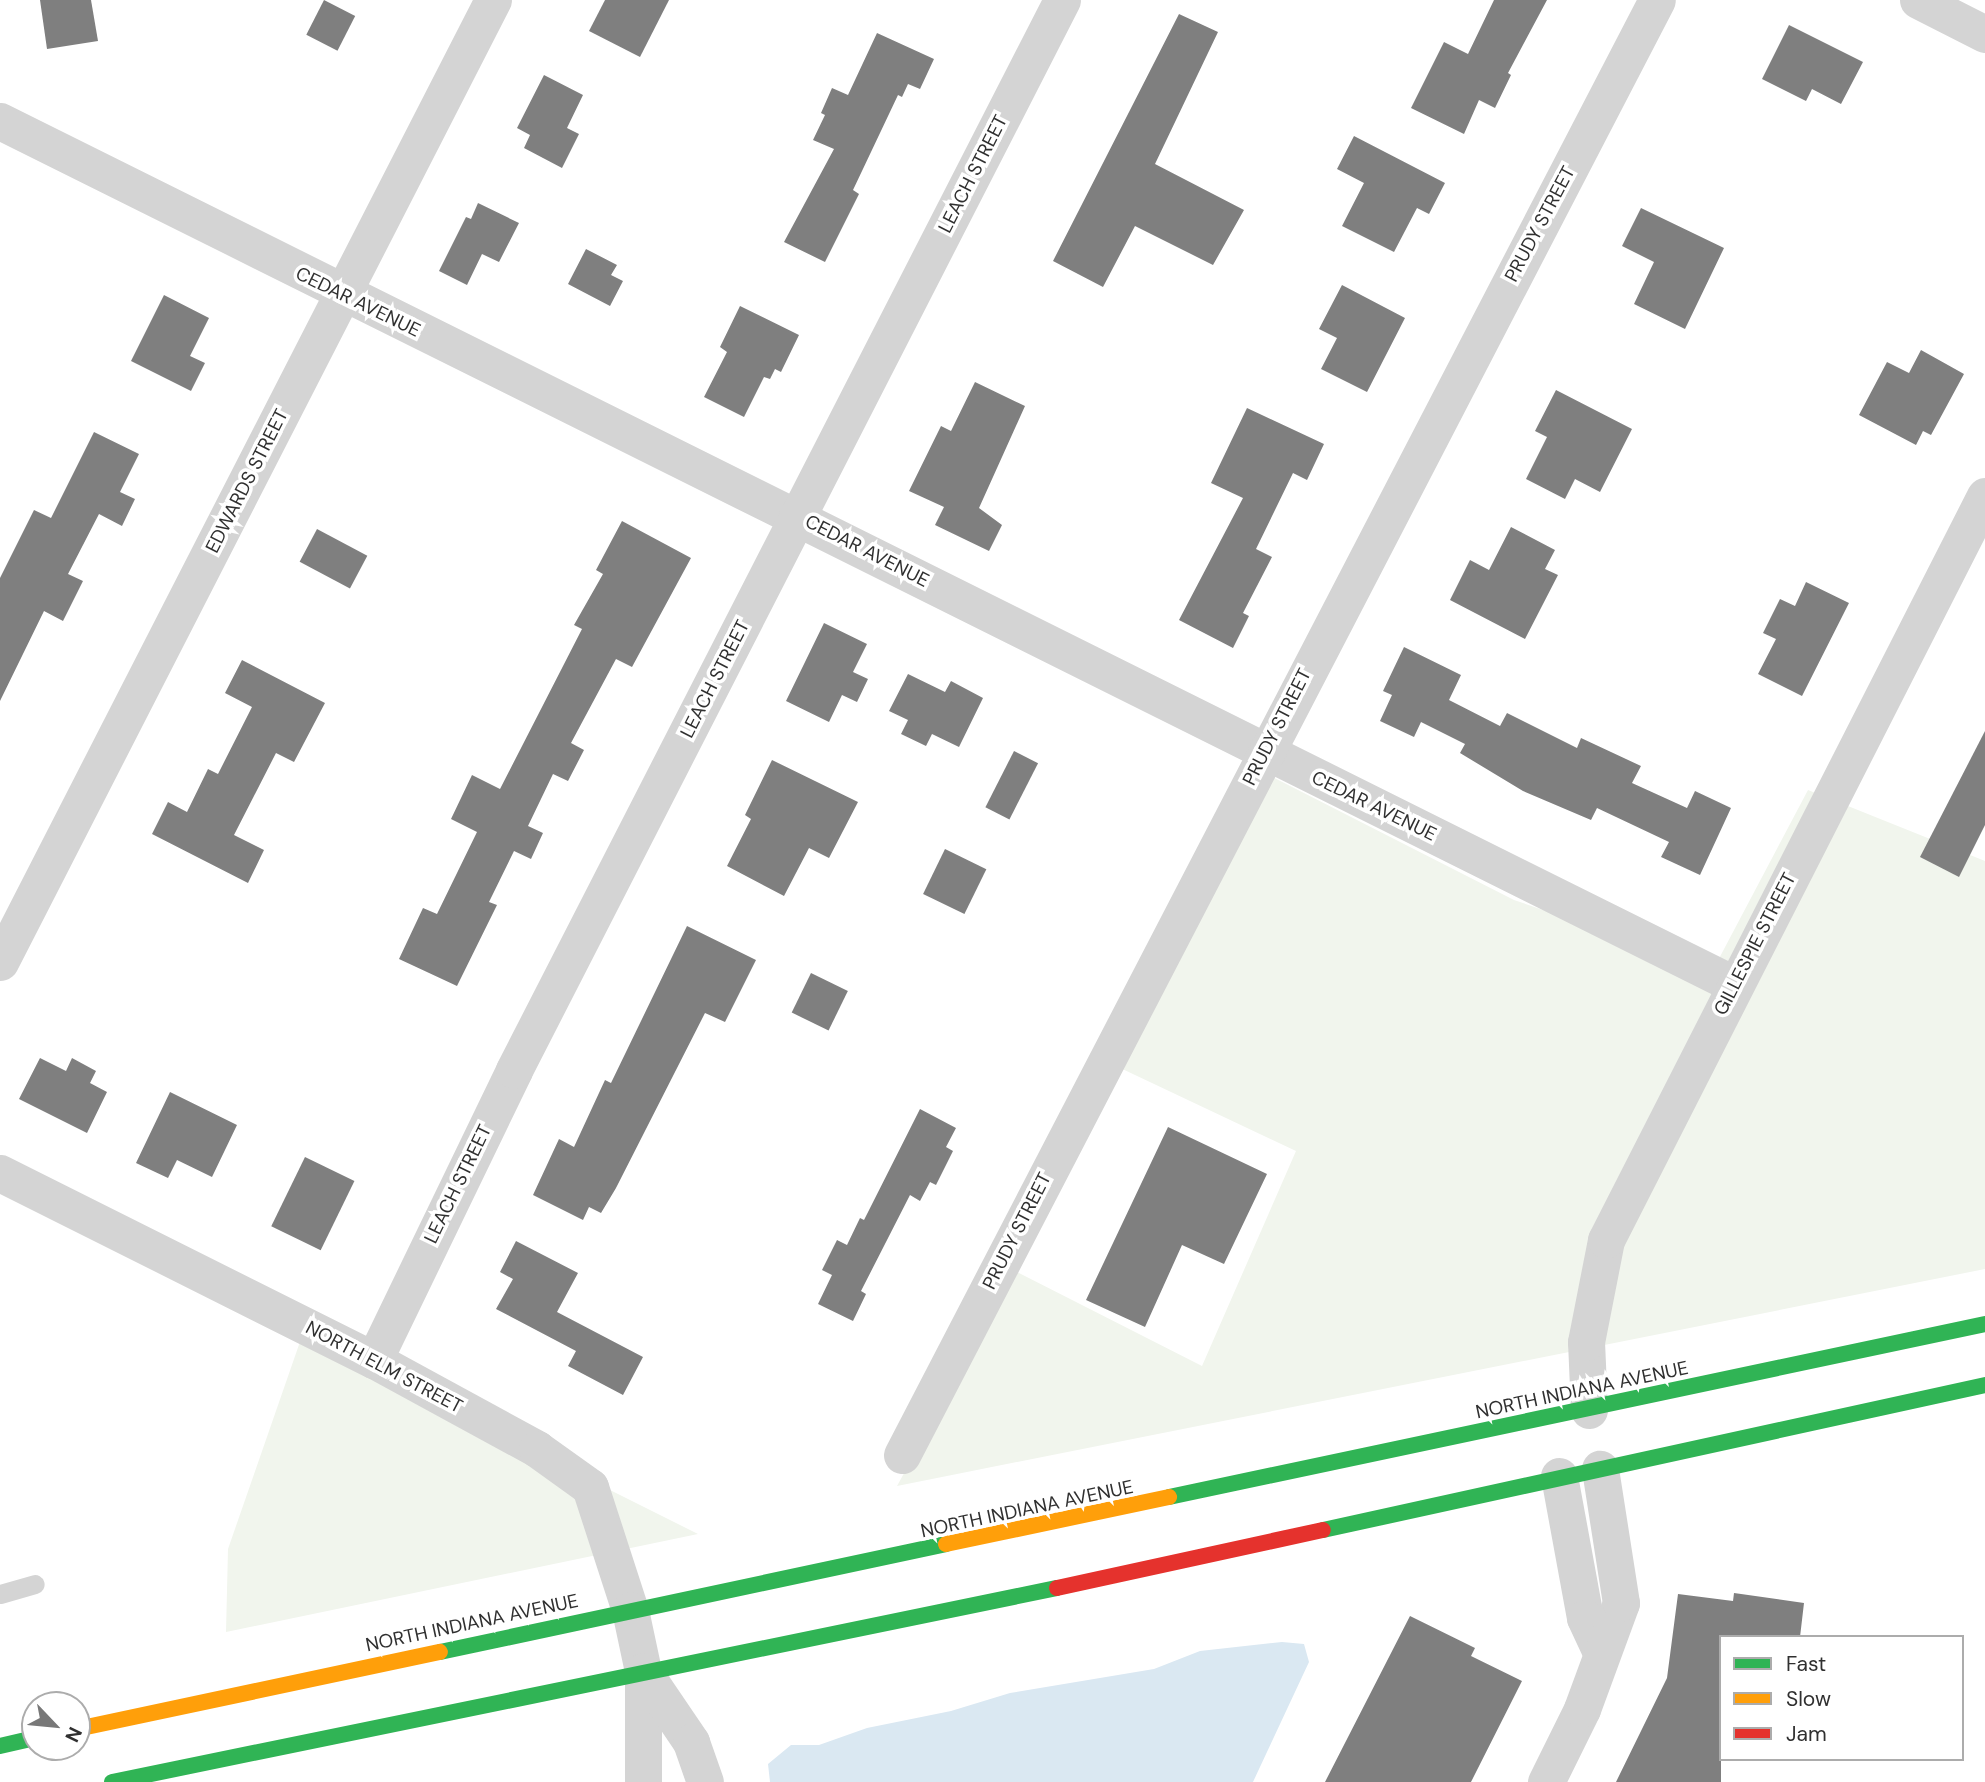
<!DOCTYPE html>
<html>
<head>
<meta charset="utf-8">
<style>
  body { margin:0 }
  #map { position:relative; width:1985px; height:1782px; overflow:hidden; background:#fff; font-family:"DM Sans",sans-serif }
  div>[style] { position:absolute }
  .green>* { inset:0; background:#f1f5ed }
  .water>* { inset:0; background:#dae8f2 }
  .building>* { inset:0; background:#7f7f7f; transform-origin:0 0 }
  .lane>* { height:19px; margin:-9.5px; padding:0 9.5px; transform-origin:9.5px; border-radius:9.5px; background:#d4d4d4 }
  .street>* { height:37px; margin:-18.5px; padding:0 18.5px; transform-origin:18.5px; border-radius:18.5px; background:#d4d4d4 }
  .fast>* { height:16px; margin:-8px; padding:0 8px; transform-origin:8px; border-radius:8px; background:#30b455 }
  .slow>* { height:16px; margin:-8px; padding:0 8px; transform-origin:8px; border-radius:8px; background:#ff9f0a }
  .jam>* { height:16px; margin:-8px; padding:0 8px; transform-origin:8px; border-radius:8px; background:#e5322d }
  span { translate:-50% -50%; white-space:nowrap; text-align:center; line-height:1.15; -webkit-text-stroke:7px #fff; paint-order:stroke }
  .street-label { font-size:19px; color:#303030 }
  .legend { position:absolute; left:1719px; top:1635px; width:245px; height:126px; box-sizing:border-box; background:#fff; border:2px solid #acacac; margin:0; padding:9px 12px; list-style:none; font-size:21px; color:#303030 }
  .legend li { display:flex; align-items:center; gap:14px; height:35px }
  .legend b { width:35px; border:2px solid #acacac }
  .north { position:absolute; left:21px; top:1691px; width:70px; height:70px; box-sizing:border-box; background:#fff; border:2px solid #acacac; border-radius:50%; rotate:116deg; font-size:19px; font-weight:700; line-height:28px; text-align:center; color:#303030 }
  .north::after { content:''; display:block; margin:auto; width:24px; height:32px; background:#787878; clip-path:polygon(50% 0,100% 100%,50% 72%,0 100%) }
</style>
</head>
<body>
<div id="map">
  <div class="green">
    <div style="clip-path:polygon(1257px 769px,1514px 900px,1714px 968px,1808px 790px,1985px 861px,1985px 1269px,897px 1486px,1015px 1271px,1202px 1366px,1296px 1151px,1116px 1066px)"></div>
    <div style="clip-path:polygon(302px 1336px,698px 1534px,226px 1632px,228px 1549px)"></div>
  </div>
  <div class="water">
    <div style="clip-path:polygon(1282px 1642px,1304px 1644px,1309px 1662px,1253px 1782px,770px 1782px,768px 1764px,791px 1745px,819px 1745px,867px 1728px,951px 1711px,1010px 1693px,1154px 1669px,1200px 1651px)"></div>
  </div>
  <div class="building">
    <div style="clip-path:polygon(40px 0,91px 0,98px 41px,47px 49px)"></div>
    <div style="left:324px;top:0;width:35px;height:39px;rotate:27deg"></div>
    <div style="clip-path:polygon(605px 0,669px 0,640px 57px,589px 31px)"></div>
    <div style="clip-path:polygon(1494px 0,1547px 0,1508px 73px,1511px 75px,1495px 108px,1479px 100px,1464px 134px,1411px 108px,1444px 42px,1468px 54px)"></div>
    <div style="clip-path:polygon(1179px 14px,1218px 32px,1155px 164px,1244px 210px,1213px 265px,1135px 226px,1103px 287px,1053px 261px)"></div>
    <div style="clip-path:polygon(1789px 25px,1863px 62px,1841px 104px,1812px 89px,1806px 101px,1762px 79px)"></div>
    <div style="clip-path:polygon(877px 33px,934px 59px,920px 89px,908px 84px,902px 97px,898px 95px,853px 190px,859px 194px,825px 262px,784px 242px,834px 149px,813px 140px,825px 115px,821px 113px,832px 88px,848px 95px)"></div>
    <div style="clip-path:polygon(544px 75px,583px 95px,567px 128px,579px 134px,562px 168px,524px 148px,530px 135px,517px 128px)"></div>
    <div style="clip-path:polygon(1354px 136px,1445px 183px,1429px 214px,1417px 208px,1394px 252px,1342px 226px,1364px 183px,1337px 169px)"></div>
    <div style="clip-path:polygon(478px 203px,519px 223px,499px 262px,482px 254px,467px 285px,439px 271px,466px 217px,471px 219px)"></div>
    <div style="clip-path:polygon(1641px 208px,1724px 248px,1685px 329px,1634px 304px,1654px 262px,1622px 246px)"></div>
    <div style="clip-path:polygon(586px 249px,617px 265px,611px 275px,623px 281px,610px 306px,568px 284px)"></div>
    <div style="clip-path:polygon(1342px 285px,1405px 318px,1367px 392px,1321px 369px,1337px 338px,1319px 329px)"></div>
    <div style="clip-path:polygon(164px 295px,209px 318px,190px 356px,205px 363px,191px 391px,131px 361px)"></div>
    <div style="clip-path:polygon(740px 306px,799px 335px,781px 372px,775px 369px,770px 379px,764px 377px,744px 417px,704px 397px,727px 352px,720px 347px)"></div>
    <div style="clip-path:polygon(1921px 350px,1964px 374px,1931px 435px,1923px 431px,1916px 445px,1859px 415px,1887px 362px,1909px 373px)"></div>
    <div style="clip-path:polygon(975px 382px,1025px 406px,979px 508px,1002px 525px,989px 551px,935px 525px,944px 507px,909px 491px,941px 426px,951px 431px)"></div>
    <div style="clip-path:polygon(1556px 390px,1632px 429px,1600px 492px,1575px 479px,1565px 499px,1526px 479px,1547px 437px,1535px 431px)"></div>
    <div style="clip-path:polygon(1247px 408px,1324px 444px,1307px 480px,1293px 473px,1256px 549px,1272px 557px,1243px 613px,1249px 616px,1233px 648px,1179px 620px,1243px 498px,1211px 483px)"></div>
    <div style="clip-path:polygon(94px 432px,139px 454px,120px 492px,135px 499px,122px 526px,99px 514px,68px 574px,83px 581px,63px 621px,44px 611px,0 701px,0 578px,34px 510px,51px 518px)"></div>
    <div style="clip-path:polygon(622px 521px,691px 558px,632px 667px,616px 659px,571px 743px,584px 750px,568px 781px,553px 774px,528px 826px,543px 833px,531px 859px,514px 851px,489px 902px,497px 905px,457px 986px,399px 959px,423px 908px,437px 914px,477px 832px,451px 819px,472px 775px,500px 789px,582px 629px,574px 625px,603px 574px,596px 570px)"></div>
    <div style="clip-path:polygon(1511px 527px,1555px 550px,1545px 569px,1558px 575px,1525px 639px,1450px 600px,1470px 560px,1489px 570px)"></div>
    <div style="left:317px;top:529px;width:57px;height:37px;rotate:28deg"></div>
    <div style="clip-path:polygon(1806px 582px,1849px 603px,1802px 696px,1758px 674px,1776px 639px,1763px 633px,1780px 599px,1795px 606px)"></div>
    <div style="clip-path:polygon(824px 623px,867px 644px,853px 672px,868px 679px,857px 702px,842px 695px,829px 722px,786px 701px)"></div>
    <div style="clip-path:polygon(1404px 647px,1461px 675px,1449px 700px,1500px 726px,1507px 713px,1577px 748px,1581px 738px,1641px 766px,1632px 783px,1687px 808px,1695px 791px,1731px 808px,1700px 875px,1661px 857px,1669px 842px,1597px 808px,1591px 820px,1523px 791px,1460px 753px,1465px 744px,1421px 722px,1414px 737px,1380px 721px,1392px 695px,1383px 691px)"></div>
    <div style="clip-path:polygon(242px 660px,325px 703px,294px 762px,276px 753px,234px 835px,264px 850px,248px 883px,152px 834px,168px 802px,187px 812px,208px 769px,218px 774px,252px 707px,225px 693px)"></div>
    <div style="clip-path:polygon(908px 674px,945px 692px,951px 681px,983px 698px,959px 747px,932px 734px,926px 746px,901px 734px,908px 720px,889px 711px)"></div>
    <div style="clip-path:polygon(1985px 731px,1985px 825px,1959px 877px,1920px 857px)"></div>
    <div style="left:1014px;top:751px;width:27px;height:63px;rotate:27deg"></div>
    <div style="clip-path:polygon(772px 760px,858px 802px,829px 858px,809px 848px,784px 896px,727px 866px,751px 819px,745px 815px)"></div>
    <div style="left:945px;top:849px;width:46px;height:50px;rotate:26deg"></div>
    <div style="clip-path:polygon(687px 926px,756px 960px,725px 1022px,705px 1013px,616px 1188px,601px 1213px,589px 1207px,583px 1220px,533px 1195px,559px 1139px,574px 1147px,605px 1080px,611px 1083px)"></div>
    <div style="left:811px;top:973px;width:41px;height:44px;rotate:26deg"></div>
    <div style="clip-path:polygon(40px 1058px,66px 1071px,72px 1058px,96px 1071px,90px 1083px,107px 1092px,87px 1133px,19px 1099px)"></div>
    <div style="clip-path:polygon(170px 1092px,237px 1125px,212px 1177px,177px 1160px,168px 1178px,136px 1163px)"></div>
    <div style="clip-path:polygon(920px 1109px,956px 1128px,946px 1147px,953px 1151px,936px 1185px,930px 1182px,920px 1201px,910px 1195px,861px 1291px,866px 1294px,853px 1321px,818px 1304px,832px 1275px,822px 1270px,837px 1240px,847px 1245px,860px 1218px,864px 1220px)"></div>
    <div style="clip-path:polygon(1168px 1127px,1267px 1174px,1224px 1264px,1182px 1245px,1145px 1327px,1086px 1300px)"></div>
    <div style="left:305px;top:1157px;width:55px;height:77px;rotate:26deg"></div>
    <div style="clip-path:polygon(516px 1241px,578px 1273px,557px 1312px,643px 1357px,623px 1395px,568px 1366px,576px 1351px,496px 1309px,513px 1279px,500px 1272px)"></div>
    <div style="clip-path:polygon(1734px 1593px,1804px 1603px,1800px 1637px,1721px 1637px,1721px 1782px,1616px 1782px,1667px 1678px,1678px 1594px,1733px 1601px)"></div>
    <div style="clip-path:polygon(1410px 1616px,1475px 1648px,1471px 1656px,1522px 1681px,1471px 1782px,1325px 1782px)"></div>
  </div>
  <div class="lane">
    <div style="left:0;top:1594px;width:36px;rotate:-16deg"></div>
  </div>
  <div class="street">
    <div style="left:1918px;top:0;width:75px;rotate:26.9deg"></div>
    <div style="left:0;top:121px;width:1936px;rotate:26.47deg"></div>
    <div style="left:0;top:962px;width:1081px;rotate:-62.87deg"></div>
    <div style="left:0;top:1173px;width:418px;rotate:26.6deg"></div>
    <div style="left:374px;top:1360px;width:186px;rotate:28.6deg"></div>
    <div style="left:537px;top:1449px;width:65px;rotate:35.6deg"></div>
    <div style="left:590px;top:1487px;width:129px;rotate:72deg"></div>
    <div style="left:630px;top:1610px;width:62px;rotate:78deg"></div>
    <div style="left:643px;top:1671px;width:111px;rotate:90deg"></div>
    <div style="left:374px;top:1360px;width:322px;rotate:-64.2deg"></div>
    <div style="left:514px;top:1070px;width:1202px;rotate:-62.88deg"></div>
    <div style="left:1589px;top:1410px;width:68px;rotate:-92.5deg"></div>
    <div style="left:1586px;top:1342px;width:104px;rotate:-78.9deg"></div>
    <div style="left:1606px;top:1240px;width:835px;rotate:-63.01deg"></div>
    <div style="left:902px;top:1455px;width:1639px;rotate:-62.58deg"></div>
    <div style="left:1559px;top:1476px;width:144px;rotate:79.6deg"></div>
    <div style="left:1585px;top:1618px;width:35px;rotate:65deg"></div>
    <div style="left:643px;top:1671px;width:86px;rotate:55.9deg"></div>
    <div style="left:691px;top:1742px;width:42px;rotate:70.7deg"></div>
    <div style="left:1546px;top:1782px;width:81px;rotate:-63.7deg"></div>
    <div style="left:1582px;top:1709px;width:113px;rotate:-69.8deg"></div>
    <div style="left:1621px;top:1603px;width:136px;rotate:-98.9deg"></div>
  </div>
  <div class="fast">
    <div style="left:1169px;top:1497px;width:834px;rotate:-11.97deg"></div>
    <div style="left:1323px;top:1530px;width:678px;rotate:-12.35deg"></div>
    <div style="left:440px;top:1652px;width:517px;rotate:-12.05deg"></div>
    <div style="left:0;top:1746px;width:36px;rotate:-13deg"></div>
    <div style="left:112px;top:1782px;width:965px;rotate:-11.6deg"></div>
  </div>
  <div class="slow">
    <div style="left:946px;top:1544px;width:228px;rotate:-11.9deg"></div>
    <div style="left:77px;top:1729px;width:371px;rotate:-12deg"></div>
  </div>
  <div class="jam">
    <div style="left:1057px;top:1588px;width:272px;rotate:-12.3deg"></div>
  </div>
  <div class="street-label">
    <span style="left:973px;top:174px;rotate:-63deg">LEACH STREET</span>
    <span style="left:1540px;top:224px;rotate:-62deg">PRUDY STREET</span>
    <span style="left:358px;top:302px;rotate:26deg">CEDAR AVENUE</span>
    <span style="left:247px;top:481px;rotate:-63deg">EDWARDS STREET</span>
    <span style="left:867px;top:551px;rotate:27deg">CEDAR AVENUE</span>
    <span style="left:715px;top:679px;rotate:-63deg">LEACH STREET</span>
    <span style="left:1277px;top:727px;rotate:-63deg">PRUDY STREET</span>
    <span style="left:1374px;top:806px;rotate:26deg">CEDAR AVENUE</span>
    <span style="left:1755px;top:944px;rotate:-63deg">GILLESPIE STREET</span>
    <span style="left:458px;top:1184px;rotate:-64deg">LEACH STREET</span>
    <span style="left:1017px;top:1231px;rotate:-63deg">PRUDY STREET</span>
    <span style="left:384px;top:1367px;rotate:28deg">NORTH ELM STREET</span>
    <span style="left:1582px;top:1390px;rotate:-12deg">NORTH INDIANA AVENUE</span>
    <span style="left:1027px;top:1509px;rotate:-12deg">NORTH INDIANA AVENUE</span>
    <span style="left:472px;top:1623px;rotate:-12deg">NORTH INDIANA AVENUE</span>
  </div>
  <ul class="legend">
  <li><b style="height:9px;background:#30b455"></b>Fast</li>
  <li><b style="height:9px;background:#ff9f0a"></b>Slow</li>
  <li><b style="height:9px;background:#e5322d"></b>Jam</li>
  </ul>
  <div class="north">N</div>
</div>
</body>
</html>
